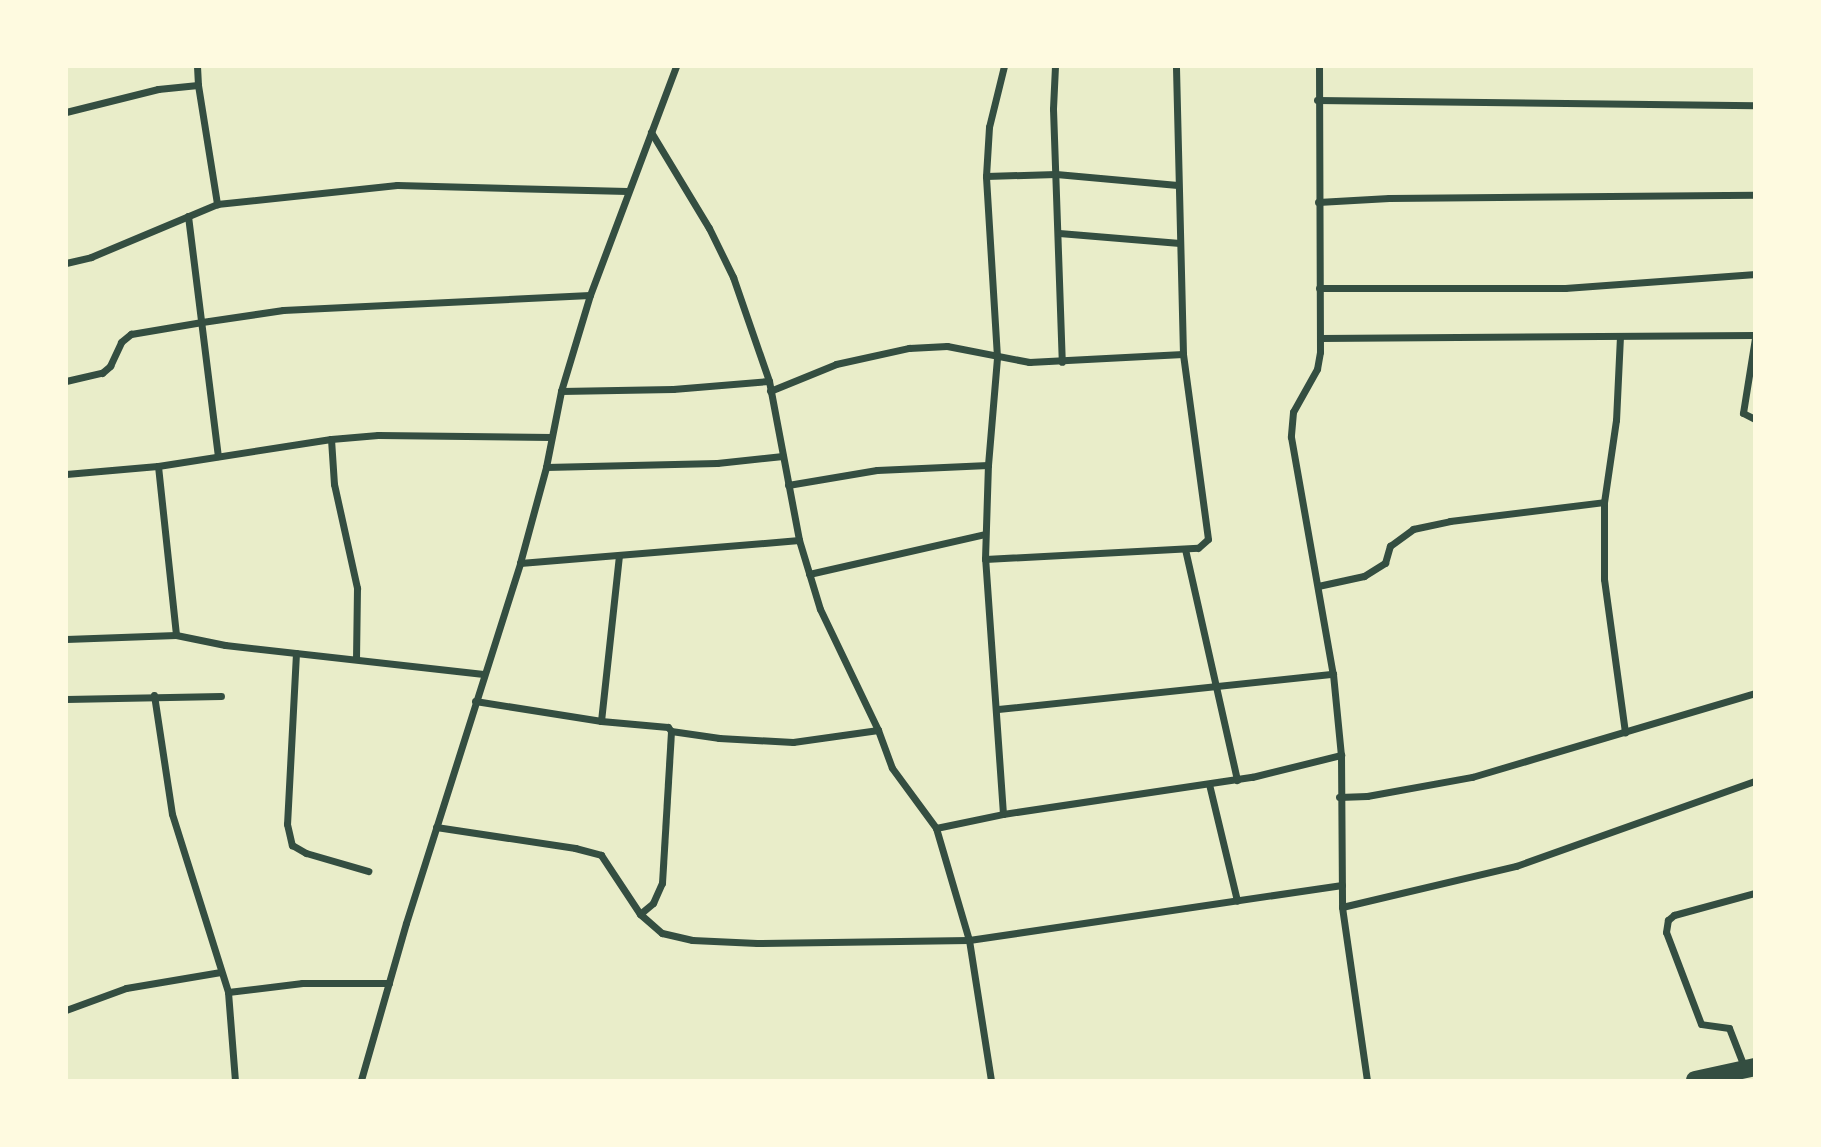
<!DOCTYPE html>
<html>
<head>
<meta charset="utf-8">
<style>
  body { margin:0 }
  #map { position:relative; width:1821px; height:1147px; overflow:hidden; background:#e9edc9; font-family:Raleway,sans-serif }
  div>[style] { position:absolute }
  .minor>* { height:7px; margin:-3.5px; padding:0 3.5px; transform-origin:3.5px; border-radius:3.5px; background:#344e41 }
  .primary>* { height:18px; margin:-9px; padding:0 9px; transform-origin:9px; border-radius:9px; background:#344e41 }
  span { translate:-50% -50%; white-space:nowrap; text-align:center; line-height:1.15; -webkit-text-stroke:5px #fefae0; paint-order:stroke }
  .frame { position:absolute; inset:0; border:68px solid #fefae0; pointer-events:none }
</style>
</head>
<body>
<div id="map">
  <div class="minor">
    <div style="left:197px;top:66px;width:19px;rotate:87deg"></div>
    <div style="left:1055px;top:66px;width:43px;rotate:92.7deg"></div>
    <div style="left:1053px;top:109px;width:253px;rotate:88deg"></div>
    <div style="left:1319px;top:66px;width:286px;rotate:89.8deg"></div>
    <div style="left:1320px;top:352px;width:17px;rotate:100deg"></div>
    <div style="left:1317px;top:369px;width:49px;rotate:119.2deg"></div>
    <div style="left:1293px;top:412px;width:25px;rotate:95deg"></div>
    <div style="left:1291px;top:437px;width:241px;rotate:80deg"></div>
    <div style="left:1333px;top:674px;width:81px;rotate:84.4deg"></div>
    <div style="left:1341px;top:755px;width:152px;rotate:89.6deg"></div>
    <div style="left:1342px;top:907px;width:175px;rotate:81.8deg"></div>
    <div style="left:1317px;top:100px;width:438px;rotate:0.7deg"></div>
    <div style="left:66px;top:112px;width:95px;rotate:-14deg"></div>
    <div style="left:158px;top:89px;width:40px;rotate:-5.7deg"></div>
    <div style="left:198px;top:85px;width:121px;rotate:80.9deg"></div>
    <div style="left:651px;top:132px;width:112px;rotate:58.9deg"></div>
    <div style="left:709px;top:228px;width:55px;rotate:63.9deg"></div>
    <div style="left:733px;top:277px;width:110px;rotate:70.9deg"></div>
    <div style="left:769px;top:381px;width:162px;rotate:79.3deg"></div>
    <div style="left:799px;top:540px;width:72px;rotate:73.1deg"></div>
    <div style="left:820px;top:609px;width:134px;rotate:64.4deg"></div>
    <div style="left:878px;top:730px;width:40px;rotate:69.8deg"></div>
    <div style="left:892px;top:768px;width:74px;rotate:53.7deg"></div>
    <div style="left:936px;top:828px;width:117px;rotate:73.6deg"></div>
    <div style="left:969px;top:940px;width:142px;rotate:81.1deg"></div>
    <div style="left:986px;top:176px;width:70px;rotate:-1.6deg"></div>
    <div style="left:1056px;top:174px;width:122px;rotate:5.2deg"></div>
    <div style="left:1318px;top:202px;width:71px;rotate:-3.2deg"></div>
    <div style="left:1389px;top:198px;width:366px;rotate:-0.5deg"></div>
    <div style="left:188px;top:216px;width:242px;rotate:82.9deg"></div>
    <div style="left:1059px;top:233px;width:121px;rotate:4.7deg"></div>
    <div style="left:66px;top:263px;width:26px;rotate:-13deg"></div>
    <div style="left:91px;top:257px;width:137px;rotate:-22.8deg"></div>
    <div style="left:217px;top:204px;width:181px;rotate:-6deg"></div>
    <div style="left:397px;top:185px;width:230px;rotate:1.5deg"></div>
    <div style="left:1319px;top:288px;width:246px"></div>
    <div style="left:1565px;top:288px;width:191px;rotate:-4.2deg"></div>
    <div style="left:1620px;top:336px;width:84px;rotate:92.7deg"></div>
    <div style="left:1616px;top:420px;width:83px;rotate:98.3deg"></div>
    <div style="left:1604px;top:502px;width:77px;rotate:90deg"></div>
    <div style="left:1604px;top:579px;width:155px;rotate:82.2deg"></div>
    <div style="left:1320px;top:338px;width:435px;rotate:-0.4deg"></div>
    <div style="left:1755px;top:338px;width:76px;rotate:99.1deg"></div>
    <div style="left:1743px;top:413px;width:13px;rotate:27deg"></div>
    <div style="left:66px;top:381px;width:37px;rotate:-13deg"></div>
    <div style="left:102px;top:373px;width:11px;rotate:-41deg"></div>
    <div style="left:110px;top:366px;width:26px;rotate:-65deg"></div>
    <div style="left:121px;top:342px;width:13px;rotate:-39deg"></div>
    <div style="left:131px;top:334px;width:72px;rotate:-9.6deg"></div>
    <div style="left:202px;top:322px;width:82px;rotate:-8.4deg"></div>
    <div style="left:283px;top:310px;width:307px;rotate:-2.8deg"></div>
    <div style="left:561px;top:391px;width:112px;rotate:-1deg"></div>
    <div style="left:673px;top:389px;width:96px;rotate:-4.8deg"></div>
    <div style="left:770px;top:391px;width:71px;rotate:-22.2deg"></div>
    <div style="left:836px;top:364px;width:75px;rotate:-12.4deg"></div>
    <div style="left:909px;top:348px;width:38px;rotate:-3deg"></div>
    <div style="left:947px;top:346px;width:84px;rotate:11deg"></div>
    <div style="left:1029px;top:362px;width:154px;rotate:-3deg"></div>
    <div style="left:331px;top:439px;width:45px;rotate:86.2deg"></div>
    <div style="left:334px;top:484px;width:107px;rotate:77.5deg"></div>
    <div style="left:357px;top:588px;width:71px;rotate:90.8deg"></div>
    <div style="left:158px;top:466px;width:170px;rotate:83.9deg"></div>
    <div style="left:546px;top:467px;width:171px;rotate:-1.3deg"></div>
    <div style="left:717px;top:463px;width:66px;rotate:-6.1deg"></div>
    <div style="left:66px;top:474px;width:92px;rotate:-5deg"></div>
    <div style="left:158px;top:466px;width:175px;rotate:-8.9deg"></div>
    <div style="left:331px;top:439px;width:47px;rotate:-4.9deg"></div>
    <div style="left:378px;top:435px;width:173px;rotate:0.7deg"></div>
    <div style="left:788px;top:485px;width:90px;rotate:-9.6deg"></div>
    <div style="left:877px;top:470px;width:111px;rotate:-2.6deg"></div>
    <div style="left:1185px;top:549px;width:237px;rotate:77.3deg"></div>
    <div style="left:985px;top:559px;width:213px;rotate:-3deg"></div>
    <div style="left:1198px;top:548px;width:13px;rotate:-42deg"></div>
    <div style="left:1208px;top:539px;width:187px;rotate:-97.7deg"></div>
    <div style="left:1183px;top:354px;width:288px;rotate:-91.4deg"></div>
    <div style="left:520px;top:563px;width:280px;rotate:-4.7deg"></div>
    <div style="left:809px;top:574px;width:180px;rotate:-12.8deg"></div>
    <div style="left:1318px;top:586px;width:47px;rotate:-12.3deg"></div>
    <div style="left:1364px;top:576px;width:25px;rotate:-32deg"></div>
    <div style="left:1385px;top:563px;width:18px;rotate:-74deg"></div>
    <div style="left:1390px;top:546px;width:29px;rotate:-36deg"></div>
    <div style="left:1413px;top:529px;width:38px;rotate:-12deg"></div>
    <div style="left:1450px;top:521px;width:155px;rotate:-7deg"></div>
    <div style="left:66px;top:639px;width:110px;rotate:-2.1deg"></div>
    <div style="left:176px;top:635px;width:50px;rotate:11.5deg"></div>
    <div style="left:225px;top:645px;width:260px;rotate:6.4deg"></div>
    <div style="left:296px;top:653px;width:171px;rotate:93deg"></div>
    <div style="left:287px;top:824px;width:22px;rotate:77deg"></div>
    <div style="left:292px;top:845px;width:16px;rotate:30deg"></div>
    <div style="left:306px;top:853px;width:65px;rotate:16.2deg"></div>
    <div style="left:154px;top:695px;width:120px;rotate:81.4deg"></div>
    <div style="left:172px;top:814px;width:187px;rotate:72.5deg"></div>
    <div style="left:228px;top:992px;width:88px;rotate:85.5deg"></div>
    <div style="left:66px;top:699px;width:155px;rotate:-1.1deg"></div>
    <div style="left:475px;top:701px;width:128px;rotate:9deg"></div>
    <div style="left:601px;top:721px;width:67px;rotate:5.1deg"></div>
    <div style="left:668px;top:727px;width:5px;rotate:53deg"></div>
    <div style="left:671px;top:731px;width:49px;rotate:8.3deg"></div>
    <div style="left:719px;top:738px;width:74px;rotate:3.1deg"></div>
    <div style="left:793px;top:742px;width:86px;rotate:-8deg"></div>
    <div style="left:998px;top:709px;width:337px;rotate:-6deg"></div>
    <div style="left:601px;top:721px;width:166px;rotate:-83.8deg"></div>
    <div style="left:1209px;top:784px;width:120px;rotate:76.5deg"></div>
    <div style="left:1339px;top:797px;width:28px;rotate:-2deg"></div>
    <div style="left:1367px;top:796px;width:107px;rotate:-10.3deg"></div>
    <div style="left:1472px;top:777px;width:295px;rotate:-16.5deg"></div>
    <div style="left:1003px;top:814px;width:256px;rotate:-94deg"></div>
    <div style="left:985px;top:559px;width:94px;rotate:-88.2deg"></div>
    <div style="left:988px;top:465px;width:108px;rotate:-85.2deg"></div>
    <div style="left:997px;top:357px;width:181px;rotate:-93.5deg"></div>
    <div style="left:986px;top:176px;width:49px;rotate:-86.5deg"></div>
    <div style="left:989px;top:127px;width:63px;rotate:-76.2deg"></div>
    <div style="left:436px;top:827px;width:141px;rotate:8.6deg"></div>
    <div style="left:575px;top:848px;width:27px;rotate:15deg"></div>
    <div style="left:601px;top:855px;width:71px;rotate:56.5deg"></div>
    <div style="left:640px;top:914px;width:29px;rotate:41deg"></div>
    <div style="left:662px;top:933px;width:31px;rotate:13deg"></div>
    <div style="left:692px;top:940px;width:65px;rotate:2.6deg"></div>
    <div style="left:757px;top:943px;width:212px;rotate:-0.8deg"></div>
    <div style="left:969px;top:940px;width:377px;rotate:-8.4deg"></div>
    <div style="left:936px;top:828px;width:68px;rotate:-11.8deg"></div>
    <div style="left:1003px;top:814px;width:252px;rotate:-8.5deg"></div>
    <div style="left:1252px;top:777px;width:92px;rotate:-13.9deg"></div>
    <div style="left:1342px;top:907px;width:179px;rotate:-13.3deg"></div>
    <div style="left:1516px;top:866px;width:254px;rotate:-19.6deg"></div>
    <div style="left:640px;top:914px;width:17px;rotate:-40deg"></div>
    <div style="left:653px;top:903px;width:22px;rotate:-66deg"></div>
    <div style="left:662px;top:883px;width:152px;rotate:-86.6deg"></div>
    <div style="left:228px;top:992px;width:75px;rotate:-6.9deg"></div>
    <div style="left:302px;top:983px;width:87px"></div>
    <div style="left:66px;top:1010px;width:64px;rotate:-20.1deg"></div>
    <div style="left:126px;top:988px;width:96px;rotate:-9.6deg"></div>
    <div style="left:1745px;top:1069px;width:44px;rotate:-111.3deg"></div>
    <div style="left:1729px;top:1028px;width:28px;rotate:-172deg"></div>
    <div style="left:1701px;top:1024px;width:98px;rotate:-110.8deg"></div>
    <div style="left:1666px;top:932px;width:12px;rotate:-81deg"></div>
    <div style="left:1668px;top:920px;width:8px;rotate:-40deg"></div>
    <div style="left:1674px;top:915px;width:84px;rotate:-15.2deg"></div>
    <div style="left:361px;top:1080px;width:163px;rotate:-74deg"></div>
    <div style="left:406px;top:923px;width:378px;rotate:-72.4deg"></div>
    <div style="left:520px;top:563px;width:99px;rotate:-74.8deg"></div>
    <div style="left:546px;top:467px;width:77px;rotate:-78.8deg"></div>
    <div style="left:561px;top:391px;width:100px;rotate:-73.2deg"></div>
    <div style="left:590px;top:295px;width:245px;rotate:-69.4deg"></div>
  </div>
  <div class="primary">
    <div style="left:1695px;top:1080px;width:61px;rotate:-12.2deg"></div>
  </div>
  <div class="frame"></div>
</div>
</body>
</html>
